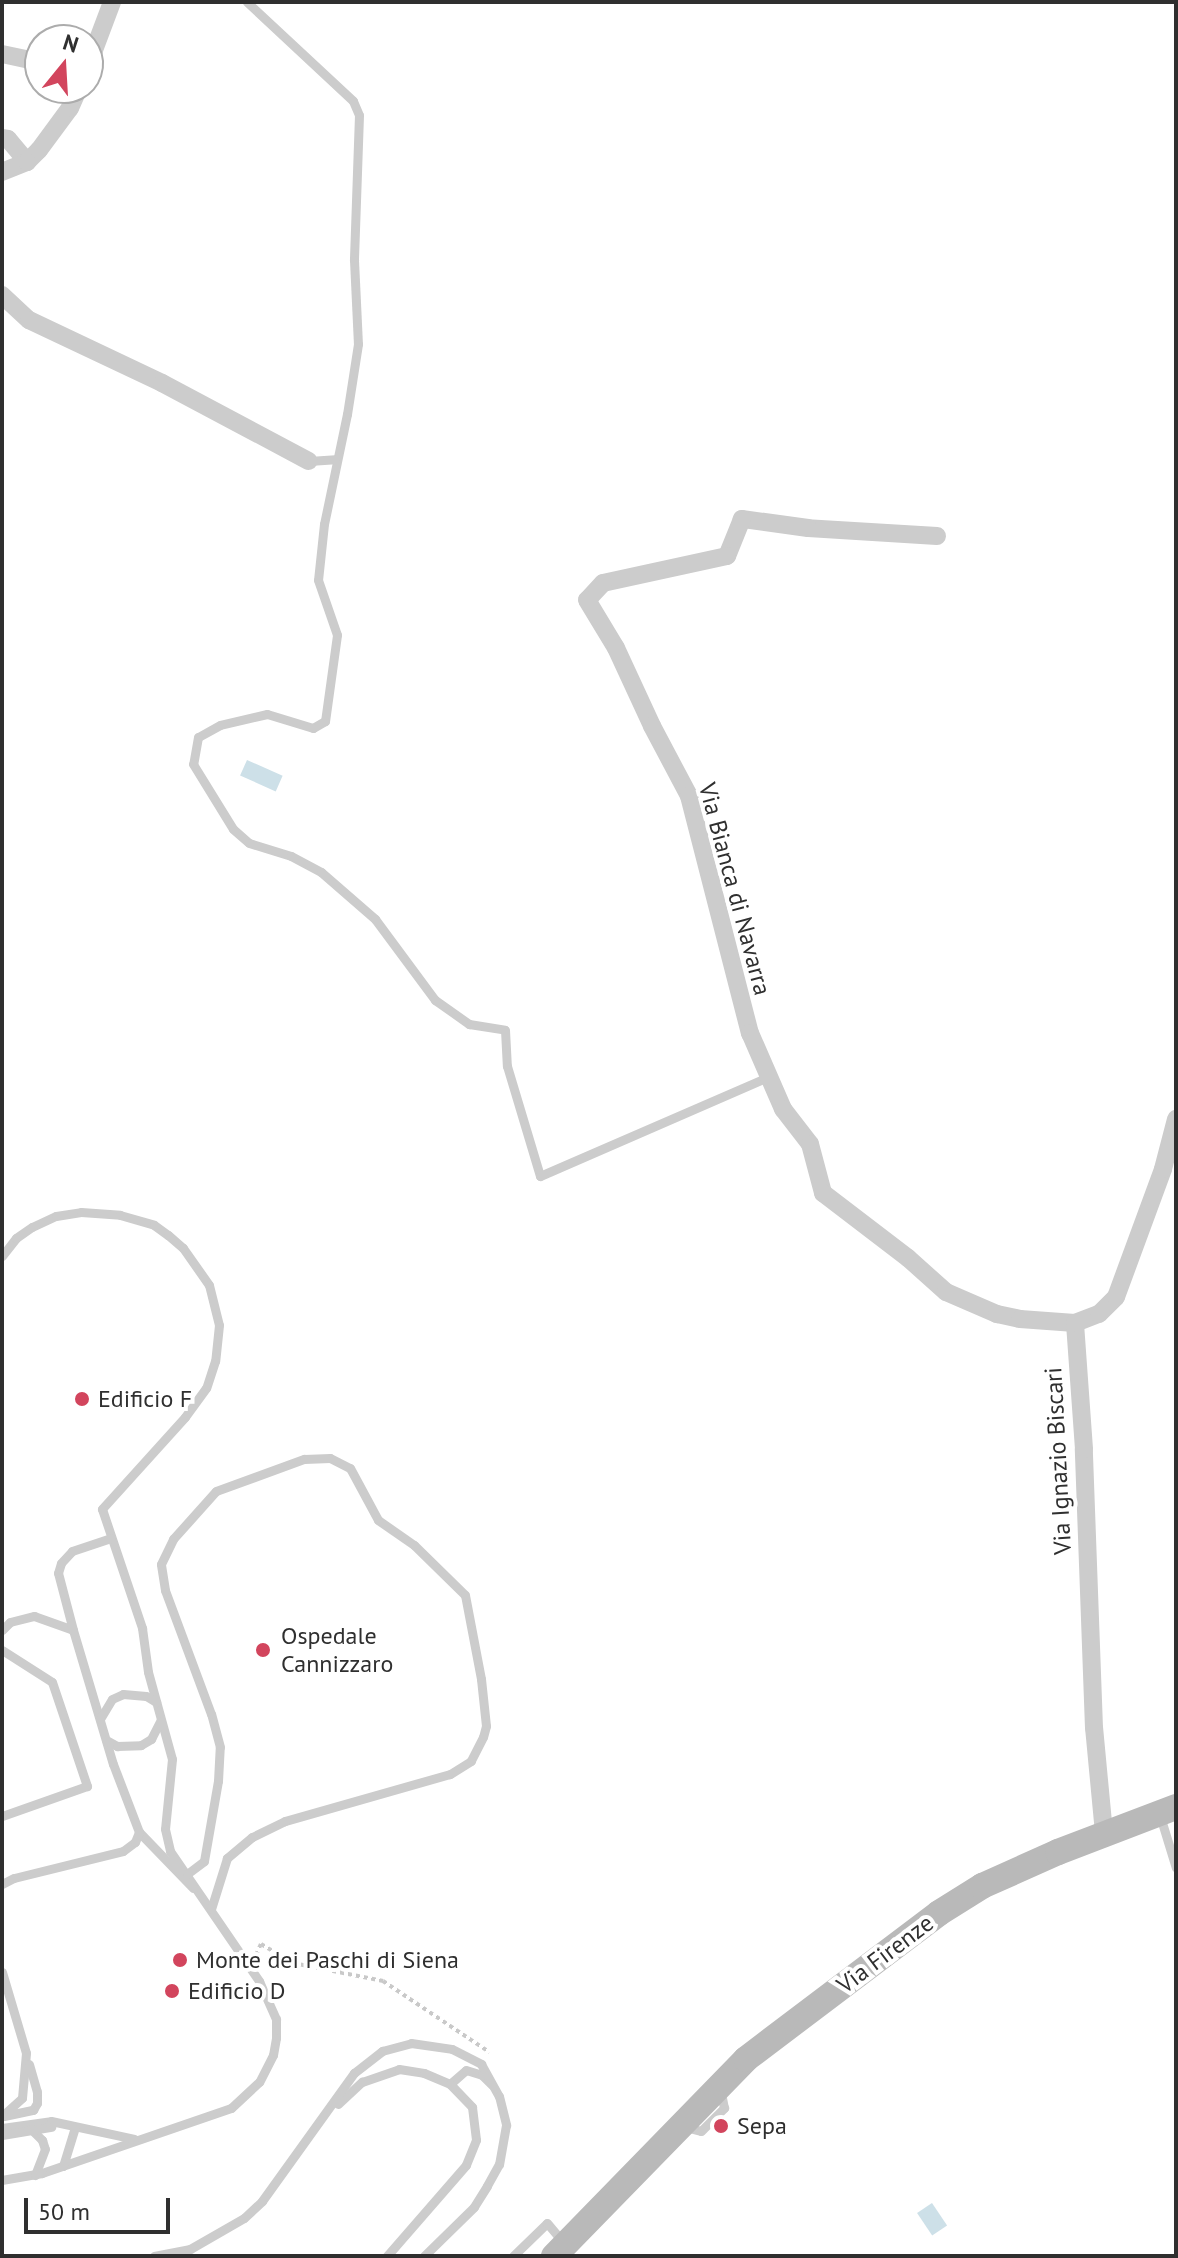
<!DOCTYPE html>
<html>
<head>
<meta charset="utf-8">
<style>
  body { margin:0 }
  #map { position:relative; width:1178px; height:2258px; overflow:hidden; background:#fff; font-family:"PT Sans",sans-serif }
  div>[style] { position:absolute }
  .water>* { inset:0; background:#cde0e8; transform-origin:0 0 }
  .path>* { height:4px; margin-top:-2px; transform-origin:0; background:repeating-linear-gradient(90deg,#c9c9c9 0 4px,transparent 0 8px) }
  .lane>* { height:9px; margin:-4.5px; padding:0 4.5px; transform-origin:4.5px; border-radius:4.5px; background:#ccc }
  .street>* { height:18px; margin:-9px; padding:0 9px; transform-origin:9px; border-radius:9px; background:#ccc }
  .secondary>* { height:26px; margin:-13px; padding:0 13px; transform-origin:13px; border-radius:13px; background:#b9b9b9 }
  .dots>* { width:22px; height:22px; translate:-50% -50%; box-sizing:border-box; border:4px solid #fff; border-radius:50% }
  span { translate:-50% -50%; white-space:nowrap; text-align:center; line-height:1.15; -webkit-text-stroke:8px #fff; paint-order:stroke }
  .street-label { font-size:24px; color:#2f2f2f }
  .poi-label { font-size:24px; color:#2f2f2f }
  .left { translate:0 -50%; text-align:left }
  .frame { position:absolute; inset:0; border:4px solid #2f2f2f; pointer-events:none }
  .north { position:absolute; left:24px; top:24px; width:80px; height:80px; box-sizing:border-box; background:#fff; border:2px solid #acacac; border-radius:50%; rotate:18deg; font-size:22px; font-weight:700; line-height:32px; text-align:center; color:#2f2f2f }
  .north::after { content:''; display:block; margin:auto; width:28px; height:36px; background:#d2455d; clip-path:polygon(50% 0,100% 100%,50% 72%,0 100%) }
  .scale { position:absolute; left:24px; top:2198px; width:146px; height:36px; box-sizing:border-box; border:4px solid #2f2f2f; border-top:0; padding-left:10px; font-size:24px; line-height:28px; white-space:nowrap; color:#2f2f2f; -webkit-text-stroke:6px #fff; paint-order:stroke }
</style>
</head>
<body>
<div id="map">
  <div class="water">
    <div style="left:247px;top:760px;width:39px;height:17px;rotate:24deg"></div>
    <div style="left:932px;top:2203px;width:27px;height:18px;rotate:56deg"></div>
  </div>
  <div class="path">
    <div style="left:256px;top:1955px;width:12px;rotate:-66deg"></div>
    <div style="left:261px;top:1944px;width:37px;rotate:31deg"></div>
    <div style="left:293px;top:1963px;width:92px;rotate:11.3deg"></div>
    <div style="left:383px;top:1981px;width:128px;rotate:33.8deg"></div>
  </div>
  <div class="lane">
    <div style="left:247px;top:2px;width:145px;rotate:43deg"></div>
    <div style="left:353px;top:101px;width:15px;rotate:67deg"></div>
    <div style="left:359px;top:115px;width:145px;rotate:92deg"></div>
    <div style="left:354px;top:260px;width:84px;rotate:87.3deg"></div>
    <div style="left:358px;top:344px;width:71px;rotate:98.9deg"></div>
    <div style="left:347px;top:414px;width:112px;rotate:101.8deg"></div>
    <div style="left:324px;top:524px;width:56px;rotate:96.1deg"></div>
    <div style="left:318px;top:580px;width:58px;rotate:70.9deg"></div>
    <div style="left:337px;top:635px;width:87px;rotate:97.9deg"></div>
    <div style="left:325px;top:721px;width:14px;rotate:150deg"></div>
    <div style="left:313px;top:728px;width:48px;rotate:-163.1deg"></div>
    <div style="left:267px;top:714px;width:48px;rotate:166.8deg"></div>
    <div style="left:220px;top:725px;width:25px;rotate:151deg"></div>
    <div style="left:198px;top:737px;width:27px;rotate:100deg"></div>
    <div style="left:193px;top:764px;width:76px;rotate:58.4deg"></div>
    <div style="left:233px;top:829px;width:21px;rotate:41deg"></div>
    <div style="left:249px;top:843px;width:44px;rotate:17.2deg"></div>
    <div style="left:291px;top:856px;width:34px;rotate:28deg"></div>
    <div style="left:321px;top:872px;width:72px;rotate:41deg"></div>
    <div style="left:375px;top:919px;width:101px;rotate:53.5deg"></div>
    <div style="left:435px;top:1000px;width:42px;rotate:35.2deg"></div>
    <div style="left:469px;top:1024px;width:36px;rotate:9deg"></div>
    <div style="left:505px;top:1030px;width:36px;rotate:87deg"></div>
    <div style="left:507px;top:1066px;width:115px;rotate:73.3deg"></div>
    <div style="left:540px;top:1176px;width:249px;rotate:-23.5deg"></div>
    <div style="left:309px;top:461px;width:26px;rotate:-4deg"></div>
    <div style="left:2px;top:1256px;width:23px;rotate:-52deg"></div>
    <div style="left:16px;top:1238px;width:19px;rotate:-35deg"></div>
    <div style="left:32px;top:1227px;width:26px;rotate:-25deg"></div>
    <div style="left:56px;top:1216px;width:25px;rotate:-9deg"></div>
    <div style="left:81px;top:1212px;width:39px;rotate:4deg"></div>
    <div style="left:120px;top:1215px;width:35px;rotate:16deg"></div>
    <div style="left:154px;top:1225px;width:17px;rotate:36deg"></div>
    <div style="left:168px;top:1235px;width:20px;rotate:41deg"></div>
    <div style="left:183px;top:1248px;width:45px;rotate:54.9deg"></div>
    <div style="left:209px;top:1285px;width:41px;rotate:76deg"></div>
    <div style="left:219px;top:1325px;width:36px;rotate:96deg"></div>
    <div style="left:215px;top:1361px;width:28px;rotate:108deg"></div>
    <div style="left:206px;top:1388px;width:36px;rotate:126deg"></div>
    <div style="left:185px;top:1417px;width:124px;rotate:132.1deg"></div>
    <div style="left:102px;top:1509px;width:126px;rotate:71.4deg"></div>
    <div style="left:142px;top:1628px;width:44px;rotate:82.2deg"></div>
    <div style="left:148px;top:1672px;width:90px;rotate:74.6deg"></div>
    <div style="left:172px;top:1759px;width:70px;rotate:95.7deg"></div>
    <div style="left:165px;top:1829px;width:23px;rotate:77deg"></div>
    <div style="left:170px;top:1851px;width:158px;rotate:55.6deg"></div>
    <div style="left:259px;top:1981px;width:42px;rotate:65.9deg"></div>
    <div style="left:276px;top:2019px;width:19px;rotate:90deg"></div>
    <div style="left:276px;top:2038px;width:17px;rotate:100deg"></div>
    <div style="left:273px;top:2055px;width:30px;rotate:117deg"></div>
    <div style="left:259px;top:2082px;width:38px;rotate:137deg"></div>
    <div style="left:231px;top:2108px;width:200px;rotate:161deg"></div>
    <div style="left:42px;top:2173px;width:41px;rotate:170.1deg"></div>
    <div style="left:2px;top:1630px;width:11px;rotate:-45deg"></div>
    <div style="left:10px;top:1622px;width:25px;rotate:-14deg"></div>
    <div style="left:34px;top:1616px;width:41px;rotate:19.7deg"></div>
    <div style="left:73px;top:1630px;width:140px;rotate:73.4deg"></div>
    <div style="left:113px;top:1764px;width:73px;rotate:69.1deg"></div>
    <div style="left:139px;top:1832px;width:78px;rotate:46deg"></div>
    <div style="left:73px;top:1630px;width:59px;rotate:-104.7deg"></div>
    <div style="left:58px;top:1573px;width:10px;rotate:-73deg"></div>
    <div style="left:61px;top:1563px;width:16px;rotate:-47deg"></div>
    <div style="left:72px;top:1551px;width:41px;rotate:-18.4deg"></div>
    <div style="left:2px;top:1650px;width:59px;rotate:32.6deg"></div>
    <div style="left:52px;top:1682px;width:110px;rotate:71.4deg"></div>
    <div style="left:87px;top:1786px;width:90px;rotate:160.6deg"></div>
    <div style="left:100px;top:1719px;width:23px;rotate:-59deg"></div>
    <div style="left:112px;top:1699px;width:12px;rotate:-24deg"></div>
    <div style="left:123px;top:1694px;width:23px;rotate:5deg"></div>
    <div style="left:146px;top:1696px;width:12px;rotate:31deg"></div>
    <div style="left:106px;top:1740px;width:13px;rotate:29deg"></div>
    <div style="left:117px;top:1746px;width:24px;rotate:-2deg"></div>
    <div style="left:141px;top:1745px;width:12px;rotate:-31deg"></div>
    <div style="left:151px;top:1739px;width:20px;rotate:-63deg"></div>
    <div style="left:1160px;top:1816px;width:54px;rotate:72.9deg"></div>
    <div style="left:187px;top:1874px;width:21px;rotate:-37deg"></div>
    <div style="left:204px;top:1861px;width:81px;rotate:-80.1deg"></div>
    <div style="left:218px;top:1781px;width:34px;rotate:-87deg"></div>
    <div style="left:220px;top:1747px;width:34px;rotate:-105deg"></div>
    <div style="left:211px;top:1714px;width:132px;rotate:-110.4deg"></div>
    <div style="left:165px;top:1590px;width:26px;rotate:-99deg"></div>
    <div style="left:161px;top:1564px;width:28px;rotate:-64deg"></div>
    <div style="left:173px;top:1539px;width:64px;rotate:-48.1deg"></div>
    <div style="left:216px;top:1491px;width:94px;rotate:-20deg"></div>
    <div style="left:304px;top:1459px;width:26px;rotate:-2deg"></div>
    <div style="left:330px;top:1458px;width:22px;rotate:27deg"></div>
    <div style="left:350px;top:1468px;width:59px;rotate:61.7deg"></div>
    <div style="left:378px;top:1520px;width:44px;rotate:34.8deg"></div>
    <div style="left:414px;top:1545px;width:71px;rotate:44.4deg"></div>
    <div style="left:465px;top:1595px;width:86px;rotate:79.2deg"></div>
    <div style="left:481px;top:1679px;width:47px;rotate:83.9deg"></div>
    <div style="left:486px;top:1726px;width:11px;rotate:105deg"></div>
    <div style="left:483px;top:1737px;width:27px;rotate:117deg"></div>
    <div style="left:471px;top:1761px;width:25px;rotate:148deg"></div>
    <div style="left:450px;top:1774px;width:172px;rotate:164.1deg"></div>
    <div style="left:285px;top:1821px;width:37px;rotate:154deg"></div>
    <div style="left:252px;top:1837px;width:33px;rotate:140deg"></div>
    <div style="left:227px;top:1858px;width:53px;rotate:107.4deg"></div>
    <div style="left:2px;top:1884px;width:13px;rotate:-27deg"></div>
    <div style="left:14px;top:1878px;width:112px;rotate:-13.9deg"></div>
    <div style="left:123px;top:1851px;width:15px;rotate:-37deg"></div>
    <div style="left:135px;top:1842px;width:11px;rotate:-68deg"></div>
    <div style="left:2px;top:1972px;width:84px;rotate:73.5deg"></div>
    <div style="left:26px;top:2053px;width:45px;rotate:95.1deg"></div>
    <div style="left:22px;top:2098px;width:27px;rotate:138deg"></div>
    <div style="left:450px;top:2084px;width:21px;rotate:-41deg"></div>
    <div style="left:466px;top:2070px;width:17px;rotate:17deg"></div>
    <div style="left:482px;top:2075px;width:14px;rotate:45deg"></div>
    <div style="left:338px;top:2104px;width:33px;rotate:-43deg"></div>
    <div style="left:362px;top:2082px;width:39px;rotate:-19deg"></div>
    <div style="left:399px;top:2069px;width:25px;rotate:9deg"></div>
    <div style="left:424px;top:2073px;width:28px;rotate:23deg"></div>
    <div style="left:450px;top:2084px;width:32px;rotate:46deg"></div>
    <div style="left:472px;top:2107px;width:33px;rotate:83deg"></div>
    <div style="left:476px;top:2140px;width:27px;rotate:112deg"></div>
    <div style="left:466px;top:2165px;width:121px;rotate:131deg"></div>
    <div style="left:4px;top:2116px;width:30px;rotate:-12deg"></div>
    <div style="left:33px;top:2110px;width:8px;rotate:-60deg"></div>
    <div style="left:37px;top:2103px;width:11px;rotate:-90deg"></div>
    <div style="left:37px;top:2092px;width:29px;rotate:-106deg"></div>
    <div style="left:685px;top:2127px;width:16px;rotate:14deg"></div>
    <div style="left:701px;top:2131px;width:33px;rotate:-45deg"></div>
    <div style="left:724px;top:2108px;width:15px;rotate:-101deg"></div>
    <div style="left:2px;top:2128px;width:49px;rotate:-8.1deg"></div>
    <div style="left:51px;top:2121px;width:85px;rotate:12.2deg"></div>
    <div style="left:31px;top:2129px;width:16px;rotate:45deg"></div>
    <div style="left:42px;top:2140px;width:9px;rotate:72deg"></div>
    <div style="left:45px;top:2149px;width:28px;rotate:111deg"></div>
    <div style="left:2px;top:2135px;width:50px;rotate:-9.3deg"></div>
    <div style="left:63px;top:2166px;width:41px;rotate:-72.9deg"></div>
    <div style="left:154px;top:2256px;width:37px;rotate:-11deg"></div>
    <div style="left:190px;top:2249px;width:62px;rotate:-29.9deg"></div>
    <div style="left:244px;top:2218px;width:25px;rotate:-43deg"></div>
    <div style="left:262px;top:2201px;width:158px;rotate:-54.3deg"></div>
    <div style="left:354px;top:2073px;width:36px;rotate:-38deg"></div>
    <div style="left:382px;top:2051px;width:30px;rotate:-15deg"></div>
    <div style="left:411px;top:2043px;width:41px;rotate:8.3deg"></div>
    <div style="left:452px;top:2049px;width:33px;rotate:27deg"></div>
    <div style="left:481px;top:2064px;width:37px;rotate:61deg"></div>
    <div style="left:499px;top:2096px;width:30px;rotate:76deg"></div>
    <div style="left:506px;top:2125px;width:40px;rotate:100deg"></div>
    <div style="left:499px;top:2164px;width:25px;rotate:119deg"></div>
    <div style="left:487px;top:2186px;width:25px;rotate:122deg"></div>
    <div style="left:474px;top:2207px;width:70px;rotate:135.6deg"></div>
    <div style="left:513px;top:2256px;width:47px;rotate:-44.1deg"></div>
    <div style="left:547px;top:2223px;width:25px;rotate:50deg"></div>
  </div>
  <div class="street">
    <div style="left:2px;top:54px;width:39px;rotate:12deg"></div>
    <div style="left:88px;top:66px;width:68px;rotate:-69.4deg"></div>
    <div style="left:2px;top:138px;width:6px;rotate:9deg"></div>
    <div style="left:8px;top:139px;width:30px;rotate:50deg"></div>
    <div style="left:2px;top:172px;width:27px;rotate:-22deg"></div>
    <div style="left:27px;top:162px;width:17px;rotate:-45deg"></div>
    <div style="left:39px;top:150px;width:52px;rotate:-53.6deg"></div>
    <div style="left:70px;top:108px;width:22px;rotate:-66deg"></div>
    <div style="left:2px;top:295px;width:37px;rotate:43deg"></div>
    <div style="left:29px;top:320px;width:147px;rotate:25.3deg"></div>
    <div style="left:162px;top:383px;width:166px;rotate:28deg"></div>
    <div style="left:937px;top:536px;width:129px;rotate:-176.5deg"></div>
    <div style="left:808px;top:528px;width:67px;rotate:-172.2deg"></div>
    <div style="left:742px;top:519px;width:40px;rotate:112deg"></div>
    <div style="left:727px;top:556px;width:127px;rotate:167.7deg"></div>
    <div style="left:603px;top:583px;width:23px;rotate:133deg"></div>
    <div style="left:587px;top:600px;width:56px;rotate:58.9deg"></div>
    <div style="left:616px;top:648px;width:86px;rotate:65.2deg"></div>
    <div style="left:652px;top:726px;width:79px;rotate:62.1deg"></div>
    <div style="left:689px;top:796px;width:245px;rotate:75.6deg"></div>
    <div style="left:750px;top:1033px;width:83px;rotate:66.5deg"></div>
    <div style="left:783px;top:1109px;width:44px;rotate:52.4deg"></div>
    <div style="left:810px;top:1144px;width:51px;rotate:75.1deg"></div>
    <div style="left:823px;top:1193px;width:107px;rotate:37.4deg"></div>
    <div style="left:908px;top:1258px;width:51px;rotate:41.8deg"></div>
    <div style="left:946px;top:1292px;width:56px;rotate:23.3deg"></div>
    <div style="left:997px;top:1314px;width:24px;rotate:12deg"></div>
    <div style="left:1020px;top:1319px;width:55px;rotate:4.2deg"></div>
    <div style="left:1104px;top:1833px;width:105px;rotate:-95.4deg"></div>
    <div style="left:1094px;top:1728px;width:279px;rotate:-92.1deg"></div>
    <div style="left:1084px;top:1449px;width:126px;rotate:-94.1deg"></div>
    <div style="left:1075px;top:1323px;width:26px;rotate:-21deg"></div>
    <div style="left:1099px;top:1314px;width:24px;rotate:-45deg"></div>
    <div style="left:1116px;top:1297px;width:136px;rotate:-69.8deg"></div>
    <div style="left:1163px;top:1169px;width:52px;rotate:-75.4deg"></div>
  </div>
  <div class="secondary">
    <div style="left:554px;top:2256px;width:275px;rotate:-45.7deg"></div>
    <div style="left:746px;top:2059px;width:242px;rotate:-37.1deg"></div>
    <div style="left:939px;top:1913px;width:51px;rotate:-32.1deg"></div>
    <div style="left:982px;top:1886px;width:83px;rotate:-24.1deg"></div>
    <div style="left:1058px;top:1852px;width:126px;rotate:-20.9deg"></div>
  </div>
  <div class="dots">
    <div style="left:82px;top:1399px;background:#d2455d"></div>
    <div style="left:263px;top:1650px;background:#d2455d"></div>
    <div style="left:180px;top:1960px;background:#d2455d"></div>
    <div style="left:172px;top:1991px;background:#d2455d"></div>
    <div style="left:721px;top:2126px;background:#d2455d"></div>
  </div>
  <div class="street-label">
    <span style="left:735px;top:889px;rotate:75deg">Via Bianca di Navarra</span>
    <span style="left:1058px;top:1461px;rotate:-93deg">Via Ignazio Biscari</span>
    <span style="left:885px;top:1954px;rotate:-37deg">Via Firenze</span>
  </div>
  <div class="poi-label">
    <span class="left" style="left:98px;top:1399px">Edificio F</span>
    <span class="left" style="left:281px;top:1650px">Ospedale<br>Cannizzaro</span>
    <span class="left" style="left:196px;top:1960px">Monte dei Paschi di Siena</span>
    <span class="left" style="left:188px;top:1991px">Edificio D</span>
    <span class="left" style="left:737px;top:2126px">Sepa</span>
  </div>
  <div class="frame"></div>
  <div class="north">N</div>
  <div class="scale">50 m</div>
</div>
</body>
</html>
